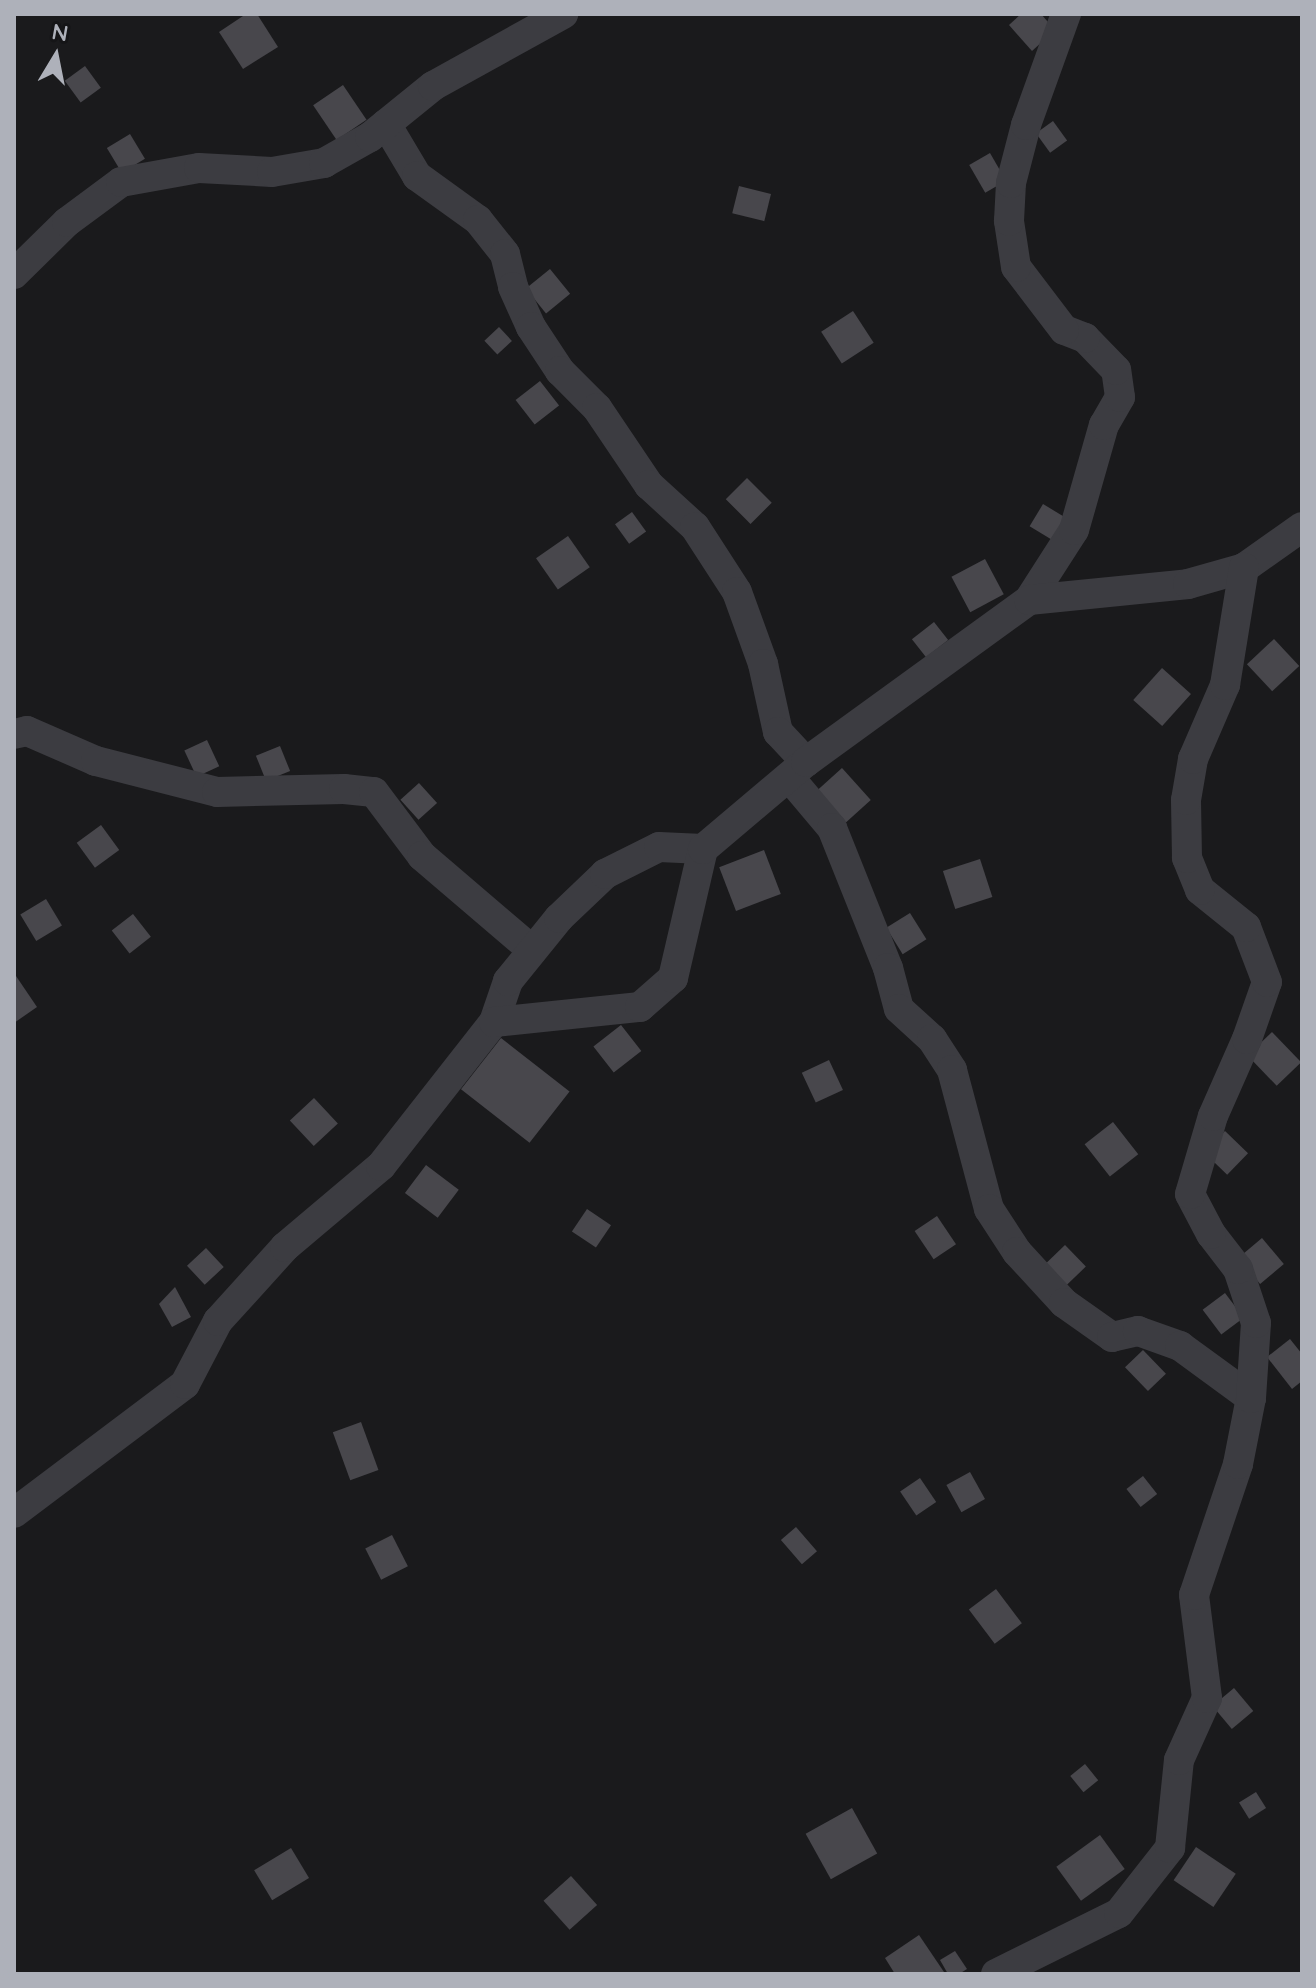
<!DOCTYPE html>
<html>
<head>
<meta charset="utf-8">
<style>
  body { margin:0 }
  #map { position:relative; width:1316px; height:1988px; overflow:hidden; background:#1a1a1c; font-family:Quicksand,sans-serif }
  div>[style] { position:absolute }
  .building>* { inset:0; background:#48474c; transform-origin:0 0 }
  .street>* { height:30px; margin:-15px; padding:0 15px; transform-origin:15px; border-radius:15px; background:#3c3c41 }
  span { translate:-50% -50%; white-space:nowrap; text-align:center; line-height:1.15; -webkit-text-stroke:6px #151517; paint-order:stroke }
  .frame { position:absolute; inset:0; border:16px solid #aeb1ba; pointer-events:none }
  .north { position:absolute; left:16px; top:16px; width:80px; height:80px; -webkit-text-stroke:6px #151517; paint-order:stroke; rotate:10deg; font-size:22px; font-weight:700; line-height:32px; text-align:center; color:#aeb1ba }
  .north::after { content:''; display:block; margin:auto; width:28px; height:36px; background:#aeb1ba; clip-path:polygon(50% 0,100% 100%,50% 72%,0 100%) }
</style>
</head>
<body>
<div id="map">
  <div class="building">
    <div style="clip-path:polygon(246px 14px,257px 14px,278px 47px,243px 69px,219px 32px)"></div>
    <div style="clip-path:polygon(1021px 14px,1041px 14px,1055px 30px,1032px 51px,1009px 25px)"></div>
    <div style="left:85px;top:66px;width:27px;height:25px;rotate:54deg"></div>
    <div style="left:343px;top:85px;width:42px;height:36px;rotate:56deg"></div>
    <div style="left:1053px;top:121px;width:24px;height:21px;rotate:54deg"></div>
    <div style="left:130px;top:134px;width:29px;height:27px;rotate:59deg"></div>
    <div style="left:990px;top:153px;width:32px;height:24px;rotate:60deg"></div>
    <div style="left:739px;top:186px;width:33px;height:28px;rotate:14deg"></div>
    <div style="left:550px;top:269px;width:32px;height:31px;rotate:51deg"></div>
    <div style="left:853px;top:311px;width:38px;height:38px;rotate:57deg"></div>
    <div style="left:499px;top:327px;width:19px;height:20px;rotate:47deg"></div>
    <div style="left:540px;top:381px;width:31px;height:31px;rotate:52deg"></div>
    <div style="left:747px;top:478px;width:35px;height:30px;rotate:45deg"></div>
    <div style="left:1043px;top:504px;width:26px;height:26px;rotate:31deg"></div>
    <div style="left:632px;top:512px;width:24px;height:21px;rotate:54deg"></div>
    <div style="left:568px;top:536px;width:38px;height:39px;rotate:55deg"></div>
    <div style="left:985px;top:559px;width:40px;height:38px;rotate:62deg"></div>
    <div style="left:934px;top:622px;width:23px;height:28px;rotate:52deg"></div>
    <div style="left:1274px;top:639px;width:37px;height:37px;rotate:47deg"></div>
    <div style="left:1162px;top:668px;width:39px;height:43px;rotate:42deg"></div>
    <div style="left:207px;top:740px;width:29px;height:25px;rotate:65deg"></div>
    <div style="left:280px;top:746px;width:27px;height:26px;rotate:68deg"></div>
    <div style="left:842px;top:768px;width:43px;height:38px;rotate:48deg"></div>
    <div style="left:419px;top:783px;width:27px;height:25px;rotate:48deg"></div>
    <div style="left:101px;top:825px;width:31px;height:30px;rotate:54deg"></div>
    <div style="left:764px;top:850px;width:47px;height:48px;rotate:69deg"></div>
    <div style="left:980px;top:859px;width:40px;height:39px;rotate:72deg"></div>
    <div style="left:46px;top:899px;width:31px;height:30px;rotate:59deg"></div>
    <div style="left:910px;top:913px;width:31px;height:28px;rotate:58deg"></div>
    <div style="left:133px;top:914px;width:29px;height:27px;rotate:52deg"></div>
    <div style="clip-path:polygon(16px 976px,37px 1007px,14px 1023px,14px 978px)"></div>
    <div style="left:621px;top:1025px;width:33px;height:35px;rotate:52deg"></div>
    <div style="left:1272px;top:1032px;width:42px;height:34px;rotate:46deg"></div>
    <div style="left:501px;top:1038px;width:87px;height:65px;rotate:38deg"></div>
    <div style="left:829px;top:1060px;width:33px;height:30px;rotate:65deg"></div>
    <div style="left:314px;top:1098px;width:35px;height:33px;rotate:47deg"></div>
    <div style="left:1113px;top:1122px;width:41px;height:36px;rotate:52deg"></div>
    <div style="left:1225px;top:1131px;width:32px;height:30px;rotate:44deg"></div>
    <div style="left:426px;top:1165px;width:41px;height:35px;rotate:37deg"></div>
    <div style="left:587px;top:1209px;width:29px;height:27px;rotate:34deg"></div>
    <div style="left:937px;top:1216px;width:34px;height:27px;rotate:56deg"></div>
    <div style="left:1262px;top:1238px;width:34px;height:31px;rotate:50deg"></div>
    <div style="left:1065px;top:1245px;width:30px;height:27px;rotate:46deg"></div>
    <div style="left:206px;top:1248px;width:26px;height:26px;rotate:47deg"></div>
    <div style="clip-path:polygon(175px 1287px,191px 1317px,172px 1327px,159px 1304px)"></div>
    <div style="left:1225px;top:1293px;width:31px;height:28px;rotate:53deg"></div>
    <div style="clip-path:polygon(1290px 1339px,1302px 1354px,1302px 1381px,1292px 1389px,1267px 1357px)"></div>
    <div style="left:1143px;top:1350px;width:33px;height:25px;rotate:46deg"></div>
    <div style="left:361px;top:1422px;width:51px;height:30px;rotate:70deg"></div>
    <div style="left:970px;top:1472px;width:31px;height:27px;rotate:61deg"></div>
    <div style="left:1143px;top:1476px;width:23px;height:21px;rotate:52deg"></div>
    <div style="left:920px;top:1478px;width:29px;height:24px;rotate:56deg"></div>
    <div style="left:796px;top:1527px;width:32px;height:20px;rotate:49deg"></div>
    <div style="left:392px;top:1535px;width:35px;height:30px;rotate:63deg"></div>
    <div style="left:996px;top:1589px;width:43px;height:34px;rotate:53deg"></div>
    <div style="left:1234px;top:1688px;width:30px;height:28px;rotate:50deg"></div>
    <div style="left:1085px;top:1764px;width:21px;height:19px;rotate:51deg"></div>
    <div style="left:1256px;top:1792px;width:19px;height:20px;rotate:58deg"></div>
    <div style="left:852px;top:1808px;width:52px;height:53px;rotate:61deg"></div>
    <div style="left:1100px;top:1835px;width:42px;height:54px;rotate:54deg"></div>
    <div style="left:1196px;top:1847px;width:48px;height:40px;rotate:34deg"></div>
    <div style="left:291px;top:1848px;width:35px;height:43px;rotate:59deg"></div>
    <div style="left:571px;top:1876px;width:39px;height:37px;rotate:48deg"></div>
    <div style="clip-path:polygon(919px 1935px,944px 1972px,895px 1974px,885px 1958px)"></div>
    <div style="clip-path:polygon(955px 1951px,967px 1969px,959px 1974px,948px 1974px,940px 1960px)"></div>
  </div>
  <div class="street">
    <div style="left:386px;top:124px;width:61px;rotate:59.2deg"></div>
    <div style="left:417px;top:176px;width:75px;rotate:35.8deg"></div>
    <div style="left:478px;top:220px;width:43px;rotate:51.5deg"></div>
    <div style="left:505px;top:254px;width:34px;rotate:76deg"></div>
    <div style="left:513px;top:287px;width:44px;rotate:65.8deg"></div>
    <div style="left:531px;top:327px;width:53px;rotate:56.6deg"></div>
    <div style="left:560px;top:371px;width:52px;rotate:45deg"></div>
    <div style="left:597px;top:408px;width:93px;rotate:56deg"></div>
    <div style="left:649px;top:485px;width:62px;rotate:42.4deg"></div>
    <div style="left:695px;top:527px;width:77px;rotate:57.1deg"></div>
    <div style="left:737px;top:592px;width:77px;rotate:70.1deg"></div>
    <div style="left:763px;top:664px;width:70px;rotate:77.6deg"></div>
    <div style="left:778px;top:732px;width:41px;rotate:47deg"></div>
    <div style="left:14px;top:274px;width:74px;rotate:-44.5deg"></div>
    <div style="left:67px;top:222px;width:67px;rotate:-36.5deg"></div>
    <div style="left:121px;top:182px;width:79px;rotate:-10.2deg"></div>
    <div style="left:199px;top:168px;width:73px;rotate:3.1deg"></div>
    <div style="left:272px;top:172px;width:53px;rotate:-9.8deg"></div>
    <div style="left:324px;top:163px;width:53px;rotate:-29.5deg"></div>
    <div style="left:370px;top:137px;width:81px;rotate:-39deg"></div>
    <div style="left:433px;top:86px;width:149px;rotate:-29deg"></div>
    <div style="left:1029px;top:600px;width:83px;rotate:-57.3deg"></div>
    <div style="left:1074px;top:530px;width:109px;rotate:-74.1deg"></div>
    <div style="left:1104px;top:425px;width:32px;rotate:-60deg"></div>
    <div style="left:1120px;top:397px;width:27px;rotate:-98deg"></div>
    <div style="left:1116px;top:370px;width:45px;rotate:-134.1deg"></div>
    <div style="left:1085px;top:338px;width:22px;rotate:-159deg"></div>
    <div style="left:1064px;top:330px;width:79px;rotate:-127.3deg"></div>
    <div style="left:1016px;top:267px;width:47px;rotate:-98.7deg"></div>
    <div style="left:1009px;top:221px;width:38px;rotate:-87deg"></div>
    <div style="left:1011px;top:183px;width:60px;rotate:-75.5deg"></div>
    <div style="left:1026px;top:125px;width:118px;rotate:-70.2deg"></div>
    <div style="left:14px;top:734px;width:13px;rotate:-13deg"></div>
    <div style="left:27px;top:731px;width:75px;rotate:23.5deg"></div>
    <div style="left:96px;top:761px;width:125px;rotate:14.4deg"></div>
    <div style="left:217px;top:792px;width:127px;rotate:-1.4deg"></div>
    <div style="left:344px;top:789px;width:30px;rotate:6deg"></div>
    <div style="left:374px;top:792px;width:80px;rotate:53.1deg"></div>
    <div style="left:422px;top:856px;width:145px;rotate:40.5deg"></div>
    <div style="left:789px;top:777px;width:67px;rotate:49.9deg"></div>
    <div style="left:832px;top:828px;width:151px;rotate:68.2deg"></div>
    <div style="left:888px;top:968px;width:42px;rotate:75deg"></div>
    <div style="left:899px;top:1009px;width:45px;rotate:42.3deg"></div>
    <div style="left:932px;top:1039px;width:37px;rotate:57deg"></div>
    <div style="left:952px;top:1070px;width:144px;rotate:75.1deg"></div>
    <div style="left:989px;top:1209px;width:51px;rotate:56.9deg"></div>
    <div style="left:1017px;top:1252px;width:69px;rotate:47.3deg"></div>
    <div style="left:1064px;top:1303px;width:59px;rotate:35.3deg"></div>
    <div style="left:1112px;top:1337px;width:27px;rotate:-13deg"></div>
    <div style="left:1138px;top:1331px;width:45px;rotate:19.7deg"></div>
    <div style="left:1180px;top:1346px;width:88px;rotate:36.2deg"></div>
    <div style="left:494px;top:1022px;width:43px;rotate:-71.1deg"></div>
    <div style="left:508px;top:981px;width:81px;rotate:-51deg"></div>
    <div style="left:559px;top:918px;width:64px;rotate:-43.7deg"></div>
    <div style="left:605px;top:874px;width:60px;rotate:-26.6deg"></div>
    <div style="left:659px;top:847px;width:44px;rotate:2.6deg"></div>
    <div style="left:14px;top:1513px;width:214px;rotate:-37deg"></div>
    <div style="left:185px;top:1384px;width:71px;rotate:-62.4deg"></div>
    <div style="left:218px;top:1321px;width:100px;rotate:-47.8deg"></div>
    <div style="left:285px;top:1247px;width:126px;rotate:-40.2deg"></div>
    <div style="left:381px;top:1166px;width:183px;rotate:-51.9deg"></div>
    <div style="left:494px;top:1022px;width:147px;rotate:-5.9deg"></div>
    <div style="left:640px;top:1007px;width:44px;rotate:-41.3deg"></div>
    <div style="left:673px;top:978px;width:132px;rotate:-76.9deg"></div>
    <div style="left:703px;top:849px;width:135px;rotate:-40.2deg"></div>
    <div style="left:806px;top:762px;width:276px;rotate:-36deg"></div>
    <div style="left:1029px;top:600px;width:160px;rotate:-5.7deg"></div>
    <div style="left:1188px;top:584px;width:58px;rotate:-15.9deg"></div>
    <div style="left:1244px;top:568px;width:71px;rotate:-35.3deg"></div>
    <div style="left:996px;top:1974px;width:137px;rotate:-26.4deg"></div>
    <div style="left:1119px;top:1913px;width:83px;rotate:-51.9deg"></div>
    <div style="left:1170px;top:1848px;width:88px;rotate:-84.2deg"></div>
    <div style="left:1179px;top:1760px;width:68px;rotate:-65.7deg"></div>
    <div style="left:1207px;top:1698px;width:104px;rotate:-97.2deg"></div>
    <div style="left:1194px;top:1595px;width:138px;rotate:-71.4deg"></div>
    <div style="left:1238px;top:1464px;width:67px;rotate:-78.9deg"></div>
    <div style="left:1251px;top:1398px;width:75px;rotate:-86.2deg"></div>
    <div style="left:1256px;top:1323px;width:57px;rotate:-108.4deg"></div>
    <div style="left:1238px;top:1269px;width:44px;rotate:-127.6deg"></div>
    <div style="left:1211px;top:1234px;width:45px;rotate:-117.7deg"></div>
    <div style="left:1190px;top:1194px;width:81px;rotate:-73.6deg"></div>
    <div style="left:1213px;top:1116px;width:84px;rotate:-66.2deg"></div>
    <div style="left:1247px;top:1039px;width:60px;rotate:-70.7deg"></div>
    <div style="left:1267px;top:982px;width:59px;rotate:-110.9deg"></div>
    <div style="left:1246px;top:927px;width:59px;rotate:-141.2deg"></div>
    <div style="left:1200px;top:890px;width:35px;rotate:-112deg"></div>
    <div style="left:1187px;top:858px;width:58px;rotate:-91deg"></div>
    <div style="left:1186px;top:800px;width:42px;rotate:-80.3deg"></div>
    <div style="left:1193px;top:759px;width:81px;rotate:-66.6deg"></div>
    <div style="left:1225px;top:685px;width:119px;rotate:-80.8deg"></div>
  </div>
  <div class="frame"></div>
  <div class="north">N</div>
</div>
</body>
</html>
